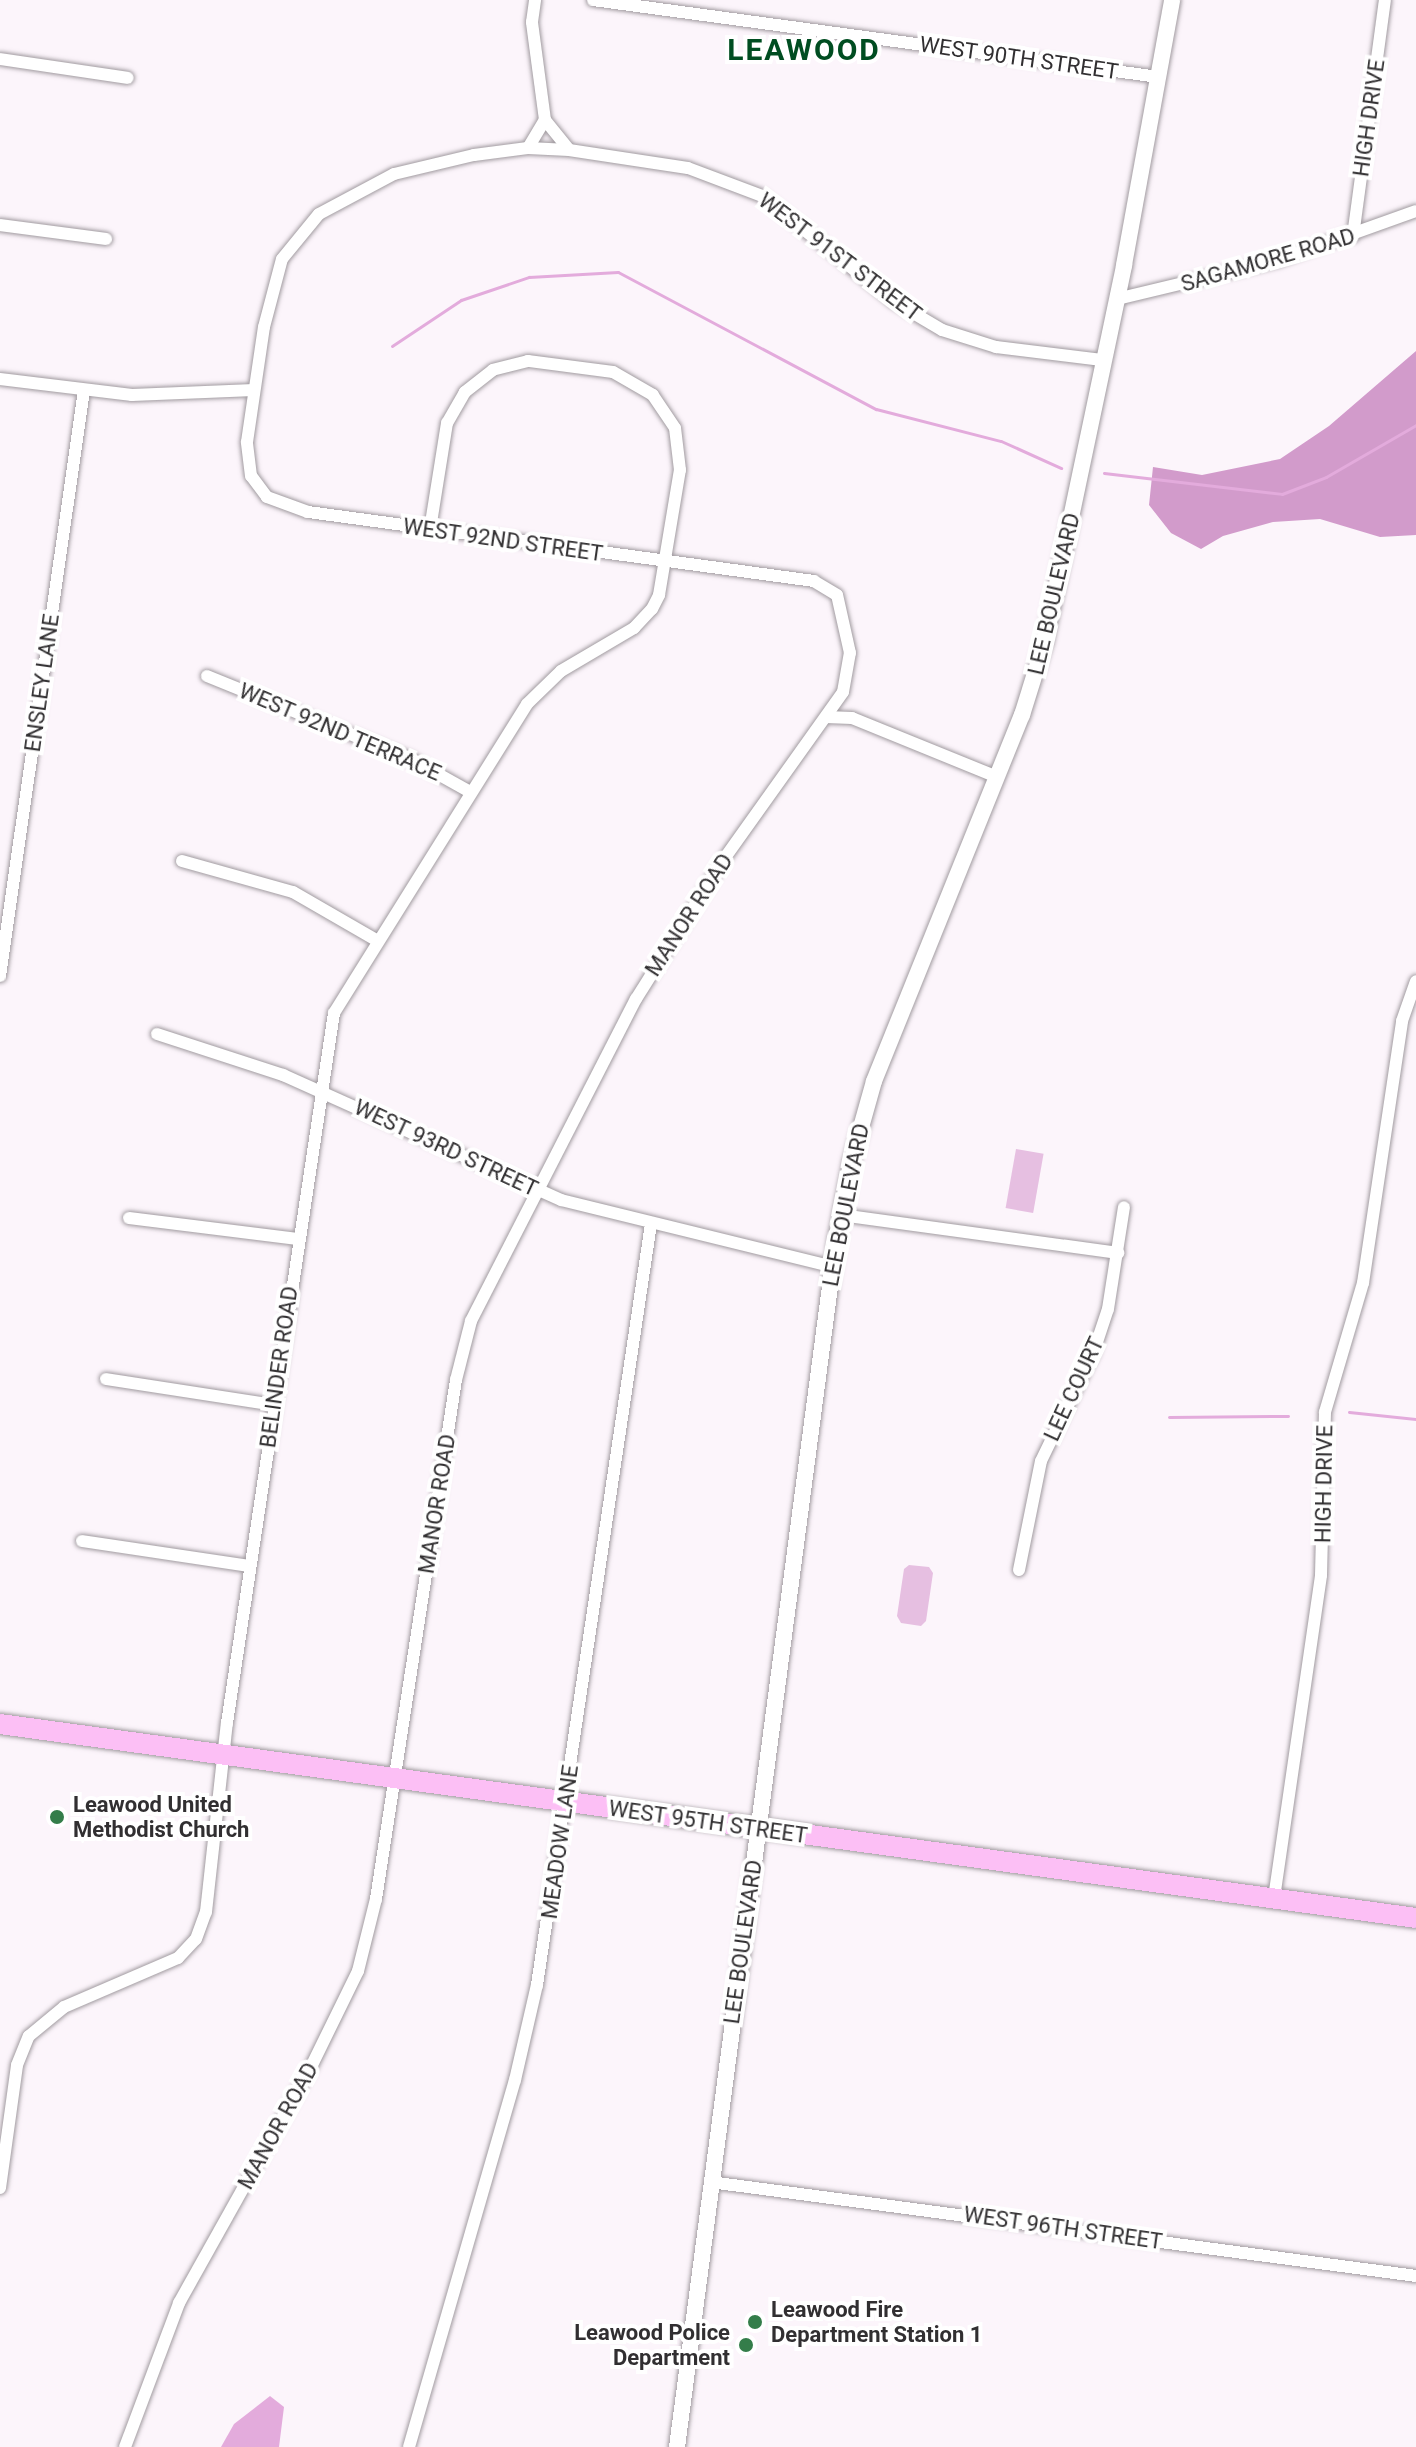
<!DOCTYPE html>
<html>
<head>
<meta charset="utf-8">
<style>
  body { margin:0 }
  #map { position:relative; width:1416px; height:2447px; overflow:hidden; background:#fcf5fb; font-family:Roboto,sans-serif }
  div>[style] { position:absolute }
  .green>* { inset:0; background:#e6bfe1; transform-origin:0 0 }
  .forest>* { inset:0; background:#d29bcb }
  .water>* { inset:0; background:#e3abdc }
  .stream>* { height:3px; margin:-1.5px; padding:0 1.5px; transform-origin:1.5px; border-radius:1.5px; background:#e3abdc }
  .roads { filter:drop-shadow(0 0 2px #a19ba0) drop-shadow(0 0 2px #a19ba0) }
  .minor>* { height:12px; margin:-6px; padding:0 6px; transform-origin:6px; border-radius:6px; background:#fff }
  .tertiary>* { height:16px; margin:-8px; padding:0 8px; transform-origin:8px; border-radius:8px; background:#fff }
  .primary>* { height:20px; margin:-10px; padding:0 10px; transform-origin:10px; border-radius:10px; background:#fcbff5 }
  .dots>* { width:22px; height:22px; translate:-50% -50%; box-sizing:border-box; border:4px solid #fff; border-radius:50% }
  span { translate:-50% -50%; white-space:nowrap; text-align:center; line-height:1.15; -webkit-text-stroke:8px #fff; paint-order:stroke }
  .street-label { font-size:22px; color:#312f31 }
  .poi-label { font-size:22px; color:#312f31; font-weight:700 }
  .left { translate:0 -50%; text-align:left }
  .right { translate:-100% -50%; text-align:right }
  .district-label { font-size:30px; color:#004d21; font-weight:700; letter-spacing:2px }
</style>
</head>
<body>
<div id="map">
  <div class="green">
    <div style="left:1016px;top:1149px;width:28px;height:60px;rotate:10deg"></div>
    <div style="clip-path:polygon(909px 1565px,929px 1567px,933px 1573px,926px 1621px,921px 1626px,901px 1623px,897px 1616px,904px 1569px)"></div>
  </div>
  <div class="forest">
    <div style="clip-path:polygon(1416px 351px,1416px 535px,1380px 537px,1320px 519px,1273px 522px,1223px 536px,1201px 549px,1171px 533px,1149px 505px,1153px 467px,1202px 475px,1280px 459px,1329px 426px)"></div>
  </div>
  <div class="water">
    <div style="clip-path:polygon(270px 2396px,284px 2407px,279px 2447px,221px 2447px,234px 2424px)"></div>
  </div>
  <div class="stream">
    <div style="left:392px;top:346px;width:83px;rotate:-33.7deg"></div>
    <div style="left:461px;top:300px;width:72px;rotate:-18.7deg"></div>
    <div style="left:529px;top:277px;width:89px;rotate:-3.2deg"></div>
    <div style="left:618px;top:272px;width:292px;rotate:28deg"></div>
    <div style="left:876px;top:409px;width:129px;rotate:14.4deg"></div>
    <div style="left:1001px;top:441px;width:66px;rotate:24.2deg"></div>
    <div style="left:1104px;top:473px;width:179px;rotate:6.7deg"></div>
    <div style="left:1282px;top:494px;width:47px;rotate:-21.1deg"></div>
    <div style="left:1326px;top:477px;width:104px;rotate:-30deg"></div>
    <div style="left:1349px;top:1412px;width:67px;rotate:6deg"></div>
    <div style="left:1169px;top:1417px;width:119px;rotate:-0.5deg"></div>
  </div>
  <div class="roads">
    <div class="minor">
      <div style="left:593px;top:0;width:571px;rotate:7.75deg"></div>
      <div style="left:0;top:59px;width:129px;rotate:8.4deg"></div>
      <div style="left:545px;top:120px;width:38px;rotate:51deg"></div>
      <div style="left:528px;top:148px;width:33px;rotate:-59deg"></div>
      <div style="left:545px;top:120px;width:99px;rotate:-97.6deg"></div>
      <div style="left:532px;top:22px;width:22px;rotate:-82deg"></div>
      <div style="left:0;top:225px;width:107px;rotate:7.5deg"></div>
      <div style="left:1353px;top:236px;width:238px;rotate:-82.3deg"></div>
      <div style="left:1117px;top:299px;width:167px;rotate:-13.5deg"></div>
      <div style="left:1279px;top:260px;width:145px;rotate:-19.7deg"></div>
      <div style="left:0;top:379px;width:133px;rotate:6.9deg"></div>
      <div style="left:132px;top:395px;width:122px;rotate:-2.3deg"></div>
      <div style="left:207px;top:676px;width:220px;rotate:22.1deg"></div>
      <div style="left:411px;top:759px;width:68px;rotate:29.2deg"></div>
      <div style="left:826px;top:717px;width:26px;rotate:2deg"></div>
      <div style="left:852px;top:718px;width:157px;rotate:22.1deg"></div>
      <div style="left:182px;top:861px;width:115px;rotate:15.6deg"></div>
      <div style="left:293px;top:892px;width:96px;rotate:30deg"></div>
      <div style="left:0;top:976px;width:592px;rotate:-81.84deg"></div>
      <div style="left:157px;top:1034px;width:133px;rotate:18deg"></div>
      <div style="left:283px;top:1075px;width:305px;rotate:24.2deg"></div>
      <div style="left:561px;top:1200px;width:280px;rotate:13.8deg"></div>
      <div style="left:841px;top:1215px;width:280px;rotate:7.8deg"></div>
      <div style="left:129px;top:1218px;width:170px;rotate:7.1deg"></div>
      <div style="left:106px;top:1379px;width:170px;rotate:8.8deg"></div>
      <div style="left:82px;top:1541px;width:170px;rotate:8.5deg"></div>
      <div style="left:1019px;top:1570px;width:111px;rotate:-78.6deg"></div>
      <div style="left:1041px;top:1461px;width:119px;rotate:-64.1deg"></div>
      <div style="left:1093px;top:1354px;width:47px;rotate:-71.6deg"></div>
      <div style="left:1108px;top:1309px;width:103px;rotate:-81.1deg"></div>
      <div style="left:1274px;top:1898px;width:326px;rotate:-81.7deg"></div>
      <div style="left:1321px;top:1575px;width:163px;rotate:-88.6deg"></div>
      <div style="left:1325px;top:1412px;width:134px;rotate:-73.6deg"></div>
      <div style="left:1363px;top:1283px;width:265px;rotate:-81.5deg"></div>
      <div style="left:1402px;top:1021px;width:42px;rotate:-70.7deg"></div>
      <div style="left:710px;top:2182px;width:712px;rotate:7.58deg"></div>
      <div style="left:0;top:2188px;width:124px;rotate:-82.1deg"></div>
      <div style="left:17px;top:2065px;width:31px;rotate:-68deg"></div>
      <div style="left:29px;top:2036px;width:45px;rotate:-39.6deg"></div>
      <div style="left:64px;top:2007px;width:124px;rotate:-23.3deg"></div>
      <div style="left:178px;top:1958px;width:26px;rotate:-47deg"></div>
      <div style="left:196px;top:1939px;width:29px;rotate:-70deg"></div>
      <div style="left:206px;top:1912px;width:190px;rotate:-83.7deg"></div>
      <div style="left:227px;top:1723px;width:718px;rotate:-81.43deg"></div>
      <div style="left:334px;top:1013px;width:364px;rotate:-58deg"></div>
      <div style="left:527px;top:704px;width:47px;rotate:-44.1deg"></div>
      <div style="left:561px;top:671px;width:85px;rotate:-30.5deg"></div>
      <div style="left:634px;top:628px;width:26px;rotate:-47deg"></div>
      <div style="left:652px;top:609px;width:16px;rotate:-63deg"></div>
      <div style="left:659px;top:595px;width:127px;rotate:-80.5deg"></div>
      <div style="left:680px;top:470px;width:42px;rotate:-96.8deg"></div>
      <div style="left:675px;top:428px;width:40px;rotate:-124deg"></div>
      <div style="left:653px;top:395px;width:46px;rotate:-150.1deg"></div>
      <div style="left:613px;top:372px;width:86px;rotate:-172.6deg"></div>
      <div style="left:528px;top:361px;width:36px;rotate:166deg"></div>
      <div style="left:493px;top:370px;width:36px;rotate:142deg"></div>
      <div style="left:465px;top:392px;width:36px;rotate:120deg"></div>
      <div style="left:447px;top:423px;width:107px;rotate:99.1deg"></div>
      <div style="left:125px;top:2447px;width:154px;rotate:-69.4deg"></div>
      <div style="left:179px;top:2303px;width:268px;rotate:-60.8deg"></div>
      <div style="left:310px;top:2069px;width:109px;rotate:-63.9deg"></div>
      <div style="left:358px;top:1971px;width:74px;rotate:-76deg"></div>
      <div style="left:376px;top:1899px;width:525px;rotate:-81.24deg"></div>
      <div style="left:456px;top:1380px;width:61px;rotate:-75.7deg"></div>
      <div style="left:471px;top:1321px;width:362px;rotate:-62.9deg"></div>
      <div style="left:636px;top:999px;width:165px;rotate:-57.8deg"></div>
      <div style="left:724px;top:859px;width:205px;rotate:-54.5deg"></div>
      <div style="left:843px;top:692px;width:40px;rotate:-80deg"></div>
      <div style="left:850px;top:653px;width:59px;rotate:-102.6deg"></div>
      <div style="left:837px;top:595px;width:27px;rotate:-149deg"></div>
      <div style="left:814px;top:581px;width:511px;rotate:-172.23deg"></div>
      <div style="left:308px;top:512px;width:44px;rotate:-159.9deg"></div>
      <div style="left:267px;top:497px;width:26px;rotate:-127deg"></div>
      <div style="left:251px;top:476px;width:34px;rotate:-97deg"></div>
      <div style="left:247px;top:442px;width:116px;rotate:-81.6deg"></div>
      <div style="left:264px;top:327px;width:70px;rotate:-75.2deg"></div>
      <div style="left:282px;top:259px;width:58px;rotate:-50.6deg"></div>
      <div style="left:319px;top:214px;width:85px;rotate:-28.1deg"></div>
      <div style="left:394px;top:174px;width:82px;rotate:-13.4deg"></div>
      <div style="left:474px;top:155px;width:54px;rotate:-7.4deg"></div>
      <div style="left:528px;top:148px;width:41px;rotate:2.8deg"></div>
      <div style="left:569px;top:150px;width:120px;rotate:8.6deg"></div>
      <div style="left:688px;top:168px;width:79px;rotate:20.7deg"></div>
      <div style="left:762px;top:196px;width:168px;rotate:38.7deg"></div>
      <div style="left:893px;top:301px;width:57px;rotate:30.6deg"></div>
      <div style="left:942px;top:330px;width:57px;rotate:17.5deg"></div>
      <div style="left:996px;top:347px;width:107px;rotate:7deg"></div>
      <div style="left:409px;top:2447px;width:382px;rotate:-73.9deg"></div>
      <div style="left:515px;top:2080px;width:98px;rotate:-77deg"></div>
      <div style="left:537px;top:1985px;width:769px;rotate:-81.48deg"></div>
    </div>
    <div class="tertiary">
      <div style="left:677px;top:2447px;width:1216px;rotate:-82.49deg"></div>
      <div style="left:836px;top:1241px;width:79px;rotate:-79.1deg"></div>
      <div style="left:851px;top:1163px;width:85px;rotate:-74.3deg"></div>
      <div style="left:874px;top:1081px;width:395px;rotate:-68deg"></div>
      <div style="left:1022px;top:715px;width:77px;rotate:-72.7deg"></div>
      <div style="left:1045px;top:641px;width:384px;rotate:-78.1deg"></div>
      <div style="left:1124px;top:265px;width:269px;rotate:-79.7deg"></div>
    </div>
    <div class="primary">
      <div style="left:0;top:1724px;width:1429px;rotate:7.8deg"></div>
    </div>
  </div>
  <div class="dots">
    <div style="left:57px;top:1817px;background:#347d4a"></div>
    <div style="left:755px;top:2322px;background:#347d4a"></div>
    <div style="left:746px;top:2345px;background:#347d4a"></div>
  </div>
  <div class="street-label">
    <span style="left:1019px;top:58px;rotate:8deg">WEST 90TH STREET</span>
    <span style="left:1369px;top:118px;rotate:-82deg">HIGH DRIVE</span>
    <span style="left:840px;top:257px;rotate:37deg">WEST 91ST STREET</span>
    <span style="left:1268px;top:260px;rotate:-16deg">SAGAMORE ROAD</span>
    <span style="left:503px;top:540px;rotate:8deg">WEST 92ND STREET</span>
    <span style="left:1054px;top:594px;rotate:-77deg">LEE BOULEVARD</span>
    <span style="left:42px;top:683px;rotate:-82deg">ENSLEY LANE</span>
    <span style="left:340px;top:732px;rotate:23deg">WEST 92ND TERRACE</span>
    <span style="left:689px;top:915px;rotate:-57deg">MANOR ROAD</span>
    <span style="left:446px;top:1148px;rotate:25deg">WEST 93RD STREET</span>
    <span style="left:846px;top:1205px;rotate:-79deg">LEE BOULEVARD</span>
    <span style="left:279px;top:1367px;rotate:-82deg">BELINDER ROAD</span>
    <span style="left:1074px;top:1389px;rotate:-65deg">LEE COURT</span>
    <span style="left:1324px;top:1484px;rotate:-89deg">HIGH DRIVE</span>
    <span style="left:437px;top:1504px;rotate:-81deg">MANOR ROAD</span>
    <span style="left:708px;top:1822px;rotate:8deg">WEST 95TH STREET</span>
    <span style="left:560px;top:1842px;rotate:-82deg">MEADOW LANE</span>
    <span style="left:743px;top:1942px;rotate:-82deg">LEE BOULEVARD</span>
    <span style="left:278px;top:2126px;rotate:-61deg">MANOR ROAD</span>
    <span style="left:1063px;top:2228px;rotate:8deg">WEST 96TH STREET</span>
  </div>
  <div class="poi-label">
    <span class="left" style="left:73px;top:1817px">Leawood United<br>Methodist Church</span>
    <span class="left" style="left:771px;top:2322px">Leawood Fire<br>Department Station 1</span>
    <span class="right" style="left:730px;top:2345px">Leawood Police<br>Department</span>
  </div>
  <div class="district-label">
    <span style="left:804px;top:50px">LEAWOOD</span>
  </div>
</div>
</body>
</html>
